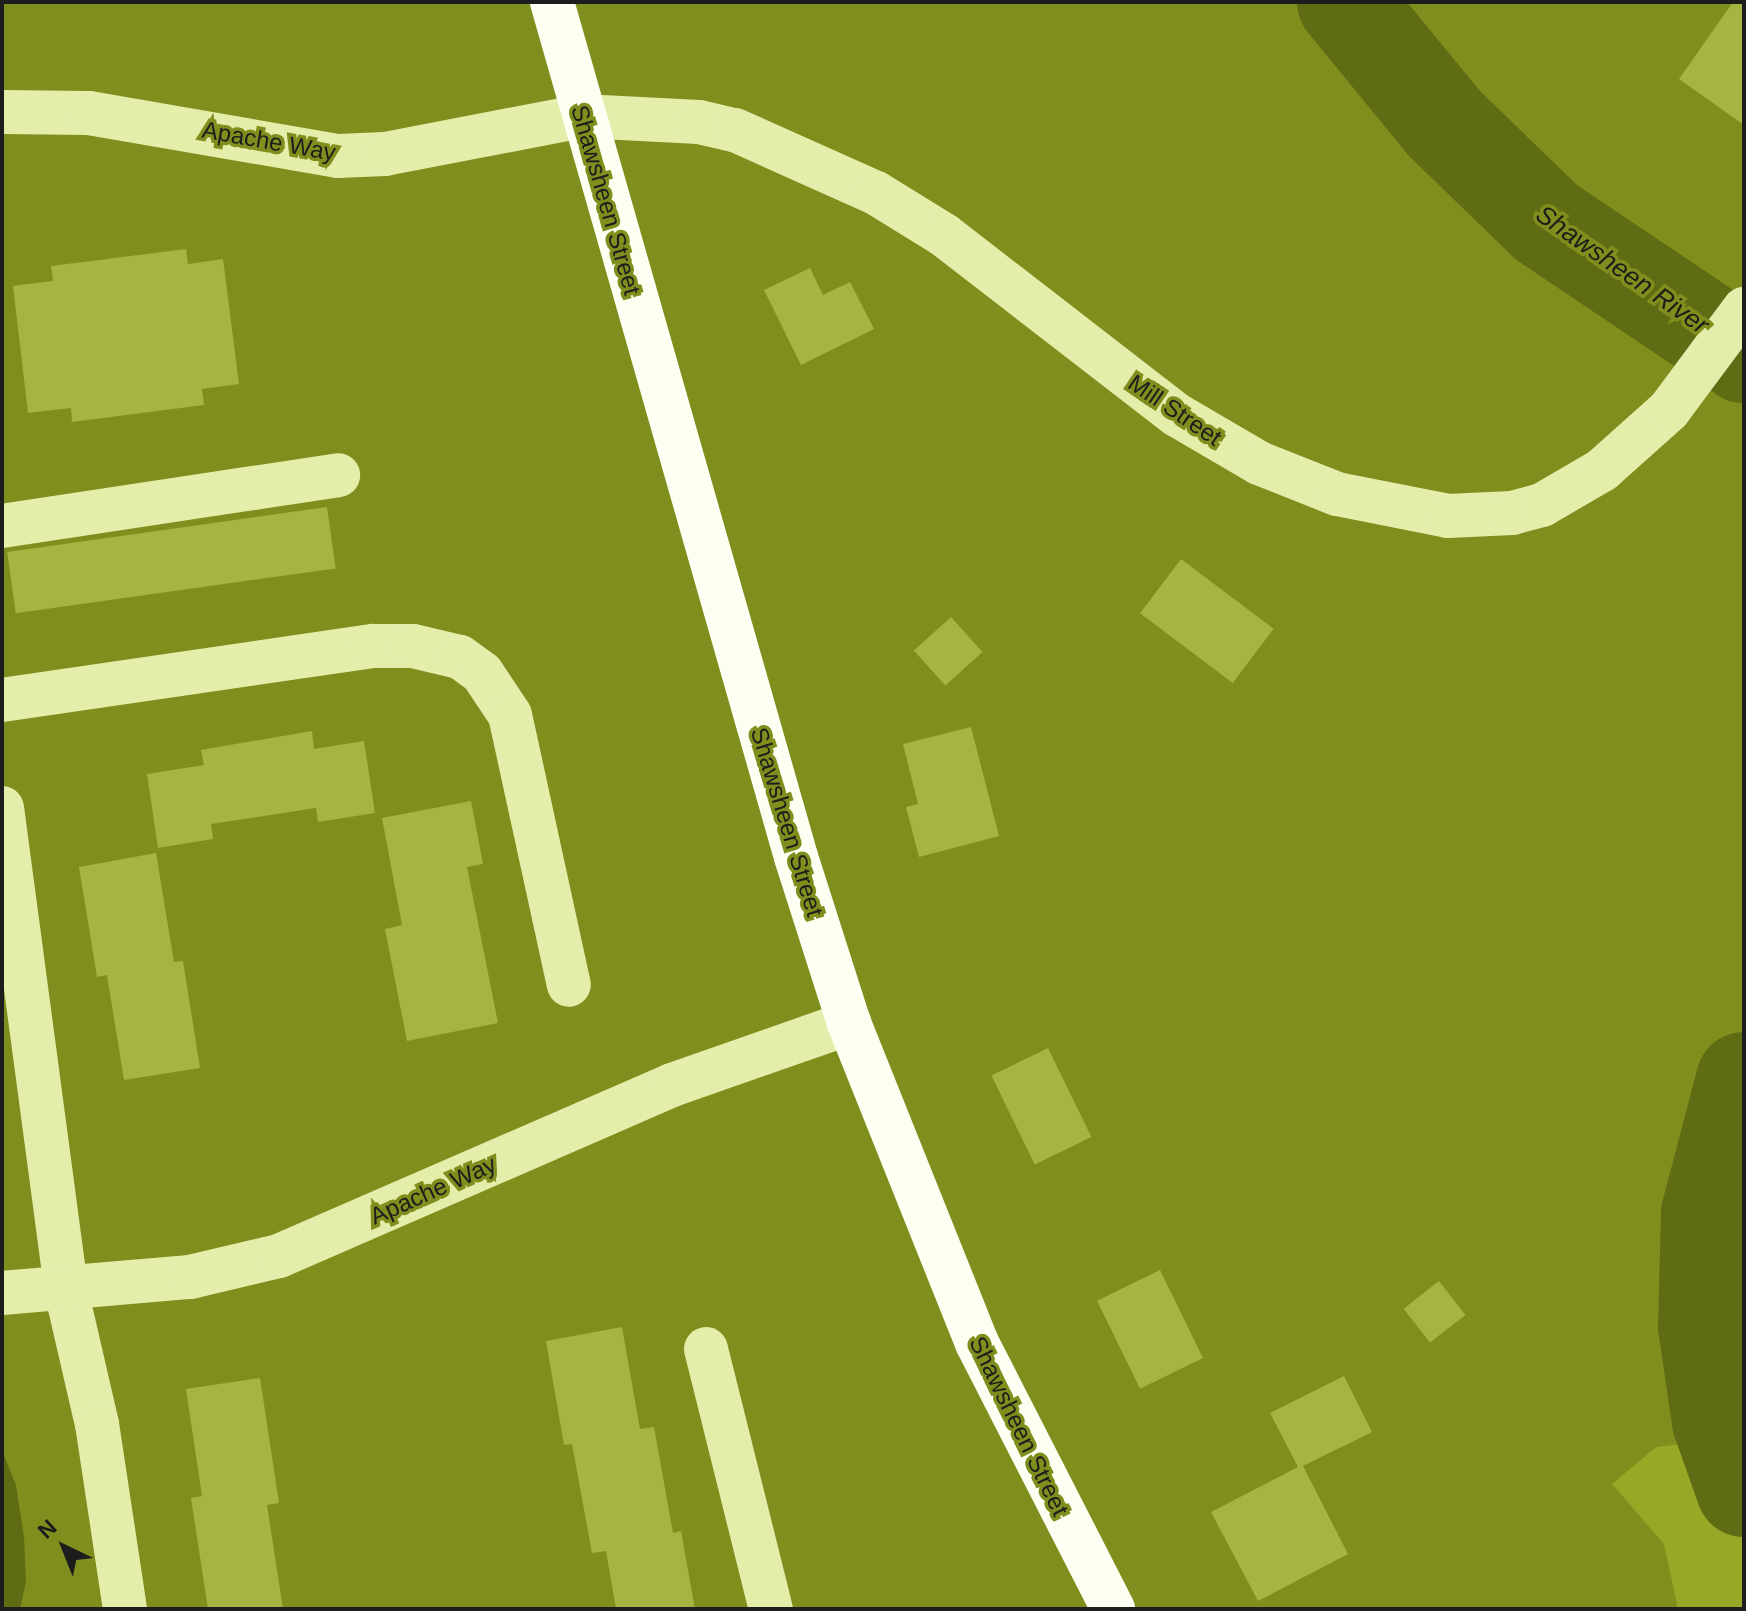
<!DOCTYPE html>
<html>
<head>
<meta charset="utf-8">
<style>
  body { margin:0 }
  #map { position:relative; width:1746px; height:1611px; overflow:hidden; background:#7f8e1d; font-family:Helvetica,sans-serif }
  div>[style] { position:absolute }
  .green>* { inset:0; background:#97a726 }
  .water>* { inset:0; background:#606c14 }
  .river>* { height:96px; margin:-48px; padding:0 48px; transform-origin:48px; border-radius:48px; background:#606c14 }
  .building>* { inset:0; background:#a6b441; transform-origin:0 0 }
  .minor>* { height:44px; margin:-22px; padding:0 22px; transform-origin:22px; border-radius:22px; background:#e5edab }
  .major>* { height:44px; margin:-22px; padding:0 22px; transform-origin:22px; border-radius:22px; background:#fcfff1 }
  span { translate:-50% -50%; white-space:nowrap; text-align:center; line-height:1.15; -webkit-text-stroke:7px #7f8e1d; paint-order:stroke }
  .street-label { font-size:24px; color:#1d1d1d }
  .water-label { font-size:26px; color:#1c1c19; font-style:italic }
  .frame { position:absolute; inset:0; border:4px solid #1d1d1d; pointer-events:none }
  .north { position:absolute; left:24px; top:1507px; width:80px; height:80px; -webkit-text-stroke:6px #7f8e1d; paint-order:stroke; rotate:317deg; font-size:22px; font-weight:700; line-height:32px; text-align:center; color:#1d1d1d }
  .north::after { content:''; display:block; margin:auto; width:28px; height:36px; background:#1d1d1d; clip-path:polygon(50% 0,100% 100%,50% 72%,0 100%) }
</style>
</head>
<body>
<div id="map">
  <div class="green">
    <div style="clip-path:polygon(1744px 1092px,1744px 1609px,1678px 1609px,1664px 1544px,1612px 1484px,1656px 1447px,1732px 1438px,1720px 1350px,1718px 1245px,1731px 1132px)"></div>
  </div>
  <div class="water">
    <div style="clip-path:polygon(2px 1451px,16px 1485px,24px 1537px,26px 1582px,20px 1609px,2px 1609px)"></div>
  </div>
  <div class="river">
    <div style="left:1345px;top:2px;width:156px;rotate:50.7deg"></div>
    <div style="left:1444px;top:123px;width:142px;rotate:44.1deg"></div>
    <div style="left:1546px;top:222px;width:239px;rotate:33.9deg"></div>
    <div style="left:1744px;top:1080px;width:138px;rotate:104.7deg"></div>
    <div style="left:1709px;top:1213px;width:113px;rotate:91.5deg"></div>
    <div style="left:1706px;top:1326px;width:96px;rotate:81.6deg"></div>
    <div style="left:1720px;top:1421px;width:72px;rotate:70.6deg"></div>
  </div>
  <div class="building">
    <div style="clip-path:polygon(1733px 2px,1744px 2px,1744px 125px,1679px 79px)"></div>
    <div style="clip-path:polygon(186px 249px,188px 264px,223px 259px,239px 384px,202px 389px,204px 405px,72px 422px,71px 408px,28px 413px,13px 286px,53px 281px,51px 266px)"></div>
    <div style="clip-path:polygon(810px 268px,823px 295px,850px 282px,874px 329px,801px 365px,764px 290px)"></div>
    <div style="left:327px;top:507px;width:62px;height:323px;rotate:82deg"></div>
    <div style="left:1181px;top:559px;width:116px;height:68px;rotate:37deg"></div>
    <div style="left:951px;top:617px;width:47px;height:50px;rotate:48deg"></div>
    <div style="clip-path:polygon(971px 727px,999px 836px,919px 857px,906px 807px,918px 804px,903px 744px)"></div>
    <div style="clip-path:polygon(312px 731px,314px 749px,364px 741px,375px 813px,318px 822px,316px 808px,211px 824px,213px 839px,158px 848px,147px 774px,204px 765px,201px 750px)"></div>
    <div style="clip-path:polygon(471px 801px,483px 864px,467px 867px,498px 1023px,407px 1041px,385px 929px,402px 925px,382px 818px)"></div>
    <div style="clip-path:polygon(156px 853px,174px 962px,183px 961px,200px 1068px,124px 1080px,107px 975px,97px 977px,79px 867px)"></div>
    <div style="left:1048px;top:1048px;width:99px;height:63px;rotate:64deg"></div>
    <div style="left:1160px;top:1270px;width:98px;height:70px;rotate:64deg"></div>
    <div style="left:1439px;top:1281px;width:43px;height:45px;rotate:52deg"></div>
    <div style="clip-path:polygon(622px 1327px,640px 1429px,654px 1427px,673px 1533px,681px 1531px,695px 1609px,616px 1609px,606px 1551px,592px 1553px,572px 1444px,564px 1445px,546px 1341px)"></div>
    <div style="clip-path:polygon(1344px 1376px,1372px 1432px,1303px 1466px,1348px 1554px,1258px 1601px,1211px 1512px,1298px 1467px,1270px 1413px)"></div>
    <div style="clip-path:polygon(260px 1378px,279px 1503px,267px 1505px,283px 1609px,208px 1609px,191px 1498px,202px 1496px,186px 1389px)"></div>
  </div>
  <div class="minor">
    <div style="left:2px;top:112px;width:87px;rotate:0.7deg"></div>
    <div style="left:89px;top:113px;width:253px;rotate:9.8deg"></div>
    <div style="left:338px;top:156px;width:47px;rotate:-2.4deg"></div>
    <div style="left:385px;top:154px;width:201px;rotate:-10.9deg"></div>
    <div style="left:582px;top:116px;width:117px;rotate:2.9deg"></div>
    <div style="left:699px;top:122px;width:37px;rotate:13deg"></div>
    <div style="left:735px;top:130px;width:154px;rotate:24.1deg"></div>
    <div style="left:876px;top:193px;width:80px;rotate:31.7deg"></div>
    <div style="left:944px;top:235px;width:294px;rotate:37.7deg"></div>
    <div style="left:1177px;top:415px;width:95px;rotate:30.3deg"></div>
    <div style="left:1259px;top:463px;width:84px;rotate:21.7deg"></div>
    <div style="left:1337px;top:494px;width:113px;rotate:11.2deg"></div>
    <div style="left:1448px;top:516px;width:64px;rotate:-2.7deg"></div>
    <div style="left:1512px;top:513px;width:31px;rotate:-15deg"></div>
    <div style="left:1542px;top:505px;width:69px;rotate:-30.3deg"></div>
    <div style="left:1602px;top:470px;width:90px;rotate:-41.8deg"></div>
    <div style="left:1669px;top:410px;width:126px;rotate:-53.4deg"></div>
    <div style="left:2px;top:526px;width:340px;rotate:-8.6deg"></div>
    <div style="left:2px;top:700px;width:375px;rotate:-8.3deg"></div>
    <div style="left:373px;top:646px;width:40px"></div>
    <div style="left:413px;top:646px;width:48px;rotate:13.2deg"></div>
    <div style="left:460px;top:657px;width:27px;rotate:36deg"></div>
    <div style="left:482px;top:673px;width:50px;rotate:56.3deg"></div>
    <div style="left:510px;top:715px;width:276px;rotate:77.7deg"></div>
    <div style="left:2px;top:808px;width:486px;rotate:82.4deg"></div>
    <div style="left:66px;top:1290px;width:138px;rotate:77deg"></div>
    <div style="left:97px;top:1424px;width:187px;rotate:81.4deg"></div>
    <div style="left:2px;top:1293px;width:189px;rotate:-4.9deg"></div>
    <div style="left:190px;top:1277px;width:91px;rotate:-13.3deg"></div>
    <div style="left:279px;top:1256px;width:429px;rotate:-23.5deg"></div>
    <div style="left:672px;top:1085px;width:188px;rotate:-19.3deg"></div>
    <div style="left:706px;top:1349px;width:268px;rotate:76deg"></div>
  </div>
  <div class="major">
    <div style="left:552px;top:2px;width:889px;rotate:74.07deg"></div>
    <div style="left:796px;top:857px;width:174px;rotate:72.3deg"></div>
    <div style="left:849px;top:1023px;width:345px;rotate:68.2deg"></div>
    <div style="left:977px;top:1343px;width:299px;rotate:62.9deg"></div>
  </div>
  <div class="street-label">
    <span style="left:269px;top:141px;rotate:10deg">Apache Way</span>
    <span style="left:606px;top:200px;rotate:74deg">Shawsheen Street</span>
    <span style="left:1175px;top:410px;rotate:34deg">Mill Street</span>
    <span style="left:787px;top:822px;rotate:73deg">Shawsheen Street</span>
    <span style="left:433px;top:1190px;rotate:-24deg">Apache Way</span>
    <span style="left:1019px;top:1426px;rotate:64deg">Shawsheen Street</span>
  </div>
  <div class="water-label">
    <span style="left:1622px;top:270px;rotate:35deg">Shawsheen River</span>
  </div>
  <div class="frame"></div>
  <div class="north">N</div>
</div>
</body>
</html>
